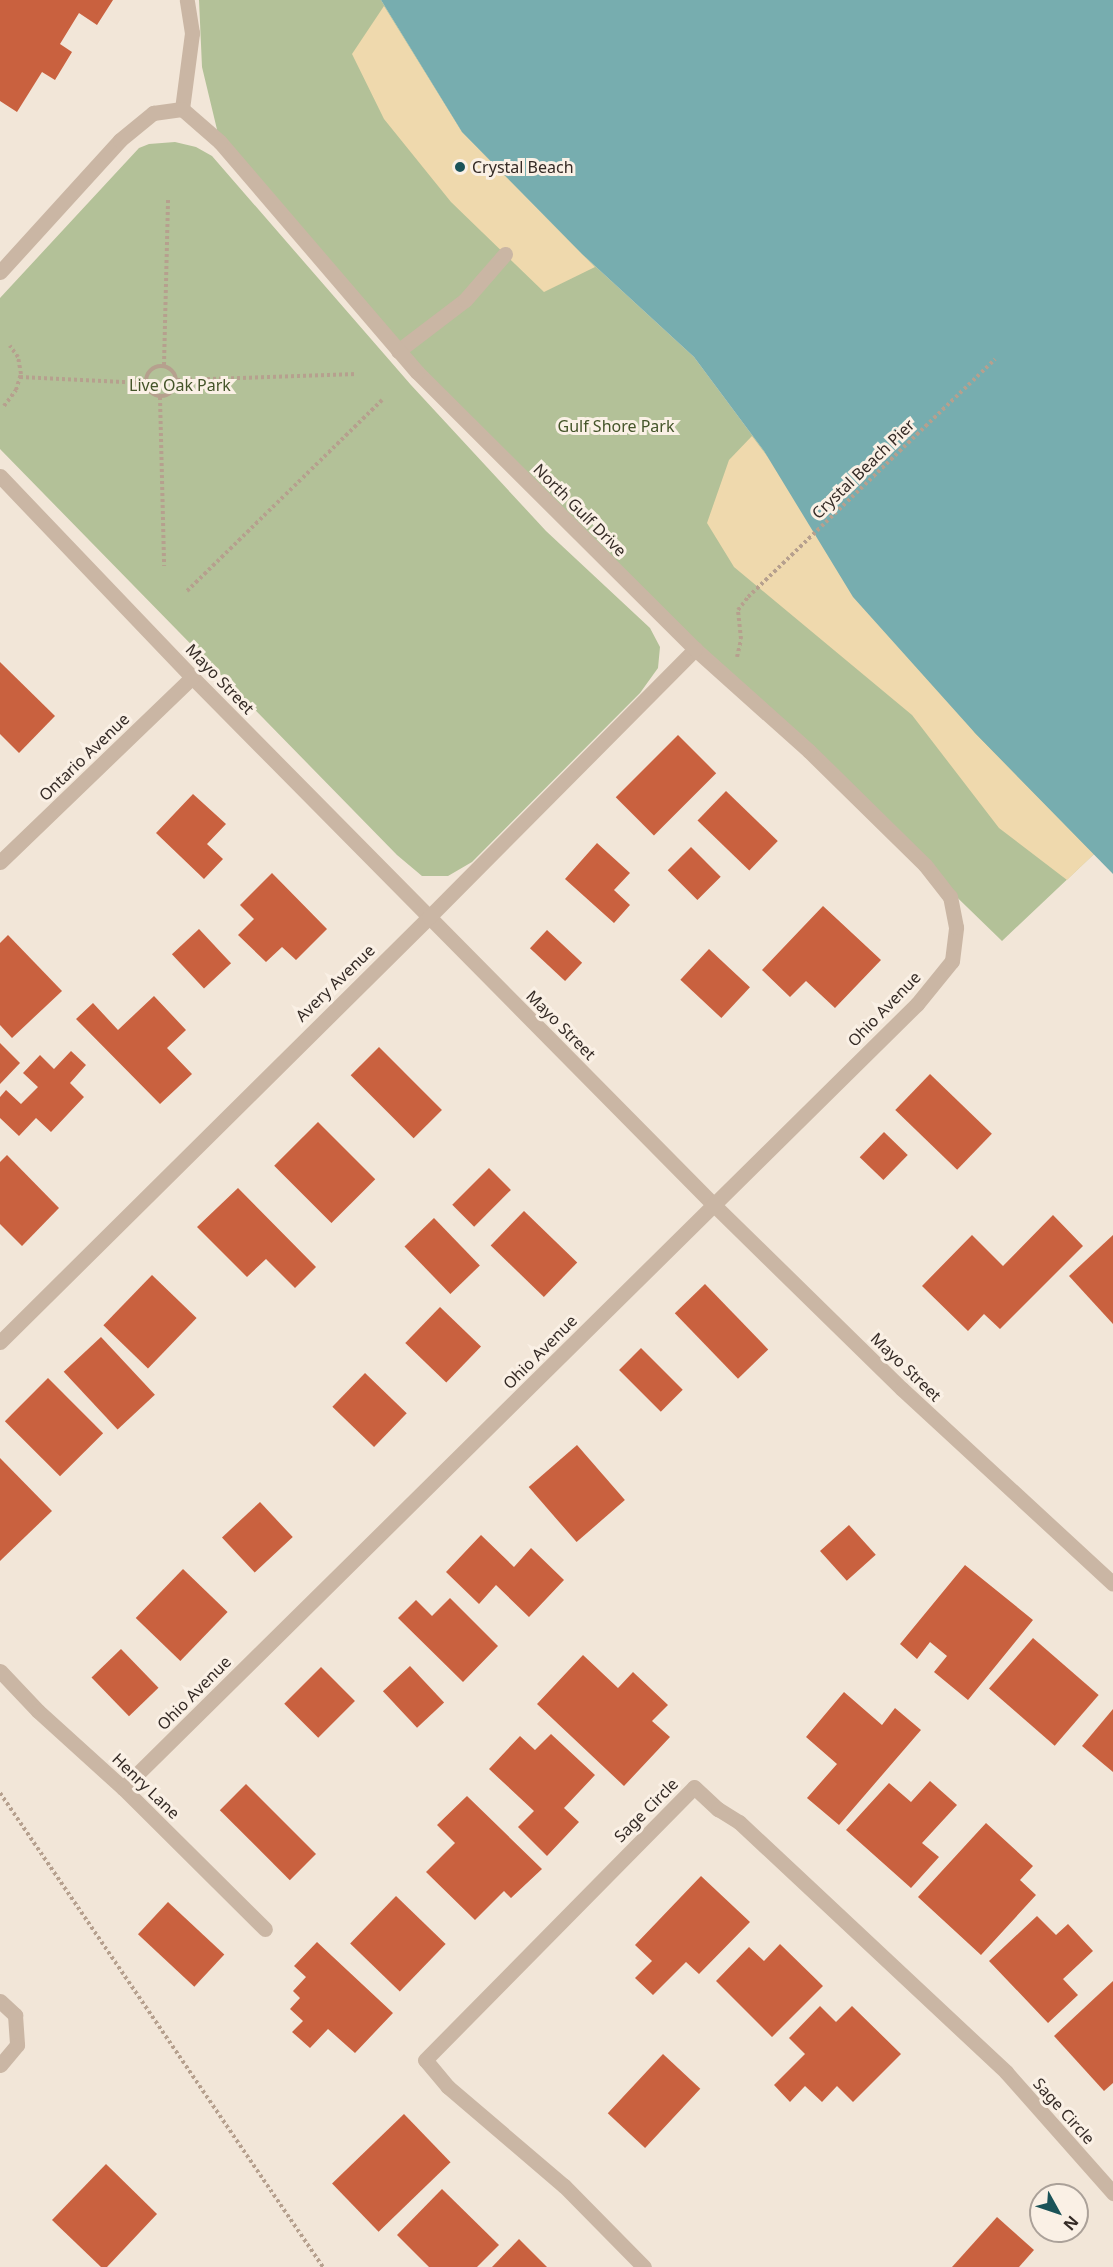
<!DOCTYPE html>
<html>
<head>
<meta charset="utf-8">
<style>
  body { margin:0 }
  #map { position:relative; width:1113px; height:2267px; overflow:hidden; background:#f2e6d8; font-family:"Noto Sans",sans-serif }
  div>[style] { position:absolute }
  .green>* { inset:0; background:#b3c198 }
  .sand>* { inset:0; background:#efd9ad }
  .water>* { inset:0; background:#77adaf }
  .building>* { inset:0; background:#c9613f; transform-origin:0 0 }
  .path>* { height:4px; margin-top:-2px; transform-origin:0; background:repeating-linear-gradient(90deg,#b6a08e 0 3px,transparent 0 6px) }
  .path>.ring { margin:-2px; padding:0; box-sizing:content-box; background:none; border:4px solid #b6a08e; border-radius:50% }
  .minor>* { height:15px; margin:-7.5px; padding:0 7.5px; transform-origin:7.5px; border-radius:7.5px; background:#cab6a4 }
  .dots>* { width:16px; height:16px; translate:-50% -50%; box-sizing:border-box; border:3px solid #faf0e5; border-radius:50% }
  span { translate:-50% -50%; white-space:nowrap; text-align:center; line-height:1.15; -webkit-text-stroke:6px #faf0e5; paint-order:stroke }
  .poi-label { font-size:16px; color:#352b26 }
  .left { translate:0 -50%; text-align:left }
  .park-label { font-size:16px; color:#445429 }
  .street-label { font-size:16px; color:#352b26 }
  .north { position:absolute; left:1029px; top:2183px; width:60px; height:60px; box-sizing:border-box; background:#faf0e5; border:2px solid #aba199; border-radius:50%; rotate:130deg; font-size:16px; font-weight:700; line-height:24px; text-align:center; color:#352b26 }
  .north::after { content:''; display:block; margin:auto; width:21px; height:27px; background:#1b5358; clip-path:polygon(50% 0,100% 100%,50% 72%,0 100%) }
</style>
</head>
<body>
<div id="map">
  <div class="green">
    <div style="clip-path:polygon(199px 0,381px 0,462px 132px,582px 254px,694px 357px,764px 451px,853px 597px,1094px 854px,1002px 941px,417px 373px,220px 142px,202px 67px)"></div>
    <div style="clip-path:polygon(175px 142px,196px 147px,212px 156px,411px 385px,546px 531px,650px 628px,660px 647px,658px 668px,640px 693px,472px 862px,448px 876px,422px 876px,397px 855px,0 449px,0 298px,139px 148px,149px 144px)"></div>
  </div>
  <div class="sand">
    <div style="clip-path:polygon(384px 6px,462px 132px,595px 267px,544px 292px,451px 202px,384px 119px,352px 54px)"></div>
    <div style="clip-path:polygon(752px 436px,975px 733px,1094px 854px,1067px 880px,999px 828px,912px 715px,734px 567px,707px 523px,729px 460px)"></div>
  </div>
  <div class="water">
    <div style="clip-path:polygon(381px 0,1113px 0,1113px 874px,975px 733px,853px 597px,764px 451px,694px 357px,582px 254px,462px 132px)"></div>
  </div>
  <div class="building">
    <div style="clip-path:polygon(0 0,113px 0,97px 25px,79px 13px,60px 44px,72px 52px,55px 80px,42px 72px,17px 112px,0 101px)"></div>
    <div style="clip-path:polygon(0 662px,55px 716px,19px 753px,0 734px)"></div>
    <div style="left:678px;top:735px;width:54px;height:88px;rotate:45deg"></div>
    <div style="left:726px;top:791px;width:72px;height:41px;rotate:44deg"></div>
    <div style="clip-path:polygon(193px 794px,226px 824px,207px 844px,223px 859px,204px 879px,156px 833px)"></div>
    <div style="clip-path:polygon(597px 843px,630px 873px,614px 890px,630px 905px,614px 923px,565px 879px)"></div>
    <div style="left:691px;top:847px;width:42px;height:33px;rotate:45deg"></div>
    <div style="clip-path:polygon(272px 873px,327px 929px,296px 960px,282px 947px,266px 962px,238px 935px,254px 919px,240px 905px)"></div>
    <div style="clip-path:polygon(823px 906px,881px 960px,835px 1008px,806px 981px,790px 997px,762px 970px)"></div>
    <div style="left:199px;top:929px;width:47px;height:37px;rotate:47deg"></div>
    <div style="left:547px;top:930px;width:48px;height:25px;rotate:43deg"></div>
    <div style="clip-path:polygon(8px 935px,62px 991px,12px 1038px,0 1025px,0 943px)"></div>
    <div style="left:709px;top:949px;width:56px;height:42px;rotate:43deg"></div>
    <div style="clip-path:polygon(154px 996px,186px 1030px,167px 1048px,192px 1074px,160px 1104px,76px 1019px,93px 1003px,118px 1030px)"></div>
    <div style="clip-path:polygon(0 1043px,20px 1063px,0 1084px)"></div>
    <div style="left:379px;top:1047px;width:89px;height:40px;rotate:45deg"></div>
    <div style="clip-path:polygon(71px 1051px,86px 1065px,70px 1083px,84px 1097px,51px 1132px,36px 1118px,19px 1136px,0 1118px,0 1097px,6px 1090px,21px 1104px,38px 1087px,23px 1073px,40px 1055px,54px 1069px)"></div>
    <div style="left:930px;top:1074px;width:86px;height:50px;rotate:44deg"></div>
    <div style="left:318px;top:1122px;width:81px;height:62px;rotate:45deg"></div>
    <div style="left:884px;top:1132px;width:33px;height:35px;rotate:44deg"></div>
    <div style="clip-path:polygon(7px 1155px,59px 1208px,22px 1246px,0 1224px,0 1162px)"></div>
    <div style="left:489px;top:1168px;width:31px;height:52px;rotate:45deg"></div>
    <div style="clip-path:polygon(238px 1188px,316px 1267px,295px 1288px,266px 1259px,247px 1277px,197px 1227px)"></div>
    <div style="left:524px;top:1211px;width:74px;height:48px;rotate:44deg"></div>
    <div style="clip-path:polygon(1053px 1215px,1083px 1246px,1000px 1329px,984px 1314px,968px 1331px,922px 1286px,972px 1235px,1003px 1266px)"></div>
    <div style="left:434px;top:1218px;width:66px;height:41px;rotate:46deg"></div>
    <div style="clip-path:polygon(1113px 1235px,1113px 1324px,1069px 1276px)"></div>
    <div style="left:152px;top:1275px;width:62px;height:70px;rotate:44deg"></div>
    <div style="left:705px;top:1284px;width:91px;height:42px;rotate:46deg"></div>
    <div style="left:440px;top:1307px;width:57px;height:50px;rotate:44deg"></div>
    <div style="left:101px;top:1337px;width:79px;height:51px;rotate:47deg"></div>
    <div style="left:641px;top:1348px;width:59px;height:31px;rotate:45deg"></div>
    <div style="left:365px;top:1373px;width:58px;height:47px;rotate:44deg"></div>
    <div style="left:48px;top:1378px;width:78px;height:61px;rotate:45deg"></div>
    <div style="left:577px;top:1445px;width:73px;height:64px;rotate:49deg"></div>
    <div style="clip-path:polygon(0 1458px,52px 1511px,0 1561px)"></div>
    <div style="left:260px;top:1502px;width:48px;height:52px;rotate:47deg"></div>
    <div style="left:849px;top:1525px;width:40px;height:39px;rotate:48deg"></div>
    <div style="clip-path:polygon(481px 1535px,514px 1567px,531px 1548px,564px 1580px,529px 1617px,496px 1585px,479px 1604px,446px 1572px)"></div>
    <div style="clip-path:polygon(965px 1565px,1033px 1620px,968px 1700px,934px 1672px,947px 1656px,930px 1642px,917px 1659px,900px 1644px)"></div>
    <div style="left:183px;top:1569px;width:62px;height:68px;rotate:44deg"></div>
    <div style="clip-path:polygon(450px 1598px,498px 1646px,463px 1682px,398px 1618px,416px 1600px,432px 1616px)"></div>
    <div style="left:1033px;top:1638px;width:87px;height:67px;rotate:41deg"></div>
    <div style="left:121px;top:1649px;width:54px;height:41px;rotate:46deg"></div>
    <div style="clip-path:polygon(583px 1655px,618px 1688px,633px 1672px,668px 1705px,652px 1721px,670px 1737px,624px 1786px,537px 1704px)"></div>
    <div style="left:410px;top:1666px;width:50px;height:37px;rotate:47deg"></div>
    <div style="left:321px;top:1667px;width:48px;height:52px;rotate:45deg"></div>
    <div style="clip-path:polygon(844px 1692px,882px 1725px,895px 1708px,921px 1730px,839px 1825px,807px 1798px,837px 1764px,806px 1737px)"></div>
    <div style="clip-path:polygon(1113px 1709px,1113px 1772px,1082px 1746px)"></div>
    <div style="clip-path:polygon(551px 1734px,595px 1775px,564px 1808px,579px 1822px,547px 1856px,518px 1827px,534px 1811px,489px 1769px,520px 1736px,535px 1750px)"></div>
    <div style="clip-path:polygon(930px 1781px,957px 1805px,922px 1843px,939px 1857px,911px 1888px,846px 1830px,889px 1783px,911px 1802px)"></div>
    <div style="left:246px;top:1784px;width:99px;height:37px;rotate:45deg"></div>
    <div style="clip-path:polygon(467px 1796px,542px 1869px,511px 1898px,504px 1891px,475px 1920px,426px 1872px,455px 1843px,437px 1825px)"></div>
    <div style="clip-path:polygon(986px 1823px,1033px 1866px,1020px 1880px,1036px 1895px,981px 1955px,918px 1897px)"></div>
    <div style="clip-path:polygon(701px 1876px,750px 1922px,699px 1974px,686px 1962px,653px 1995px,635px 1978px,652px 1961px,635px 1945px)"></div>
    <div style="left:396px;top:1896px;width:69px;height:66px;rotate:44deg"></div>
    <div style="left:168px;top:1902px;width:77px;height:44px;rotate:43deg"></div>
    <div style="clip-path:polygon(1037px 1916px,1056px 1935px,1068px 1924px,1093px 1951px,1063px 1979px,1078px 1995px,1048px 2023px,989px 1961px)"></div>
    <div style="clip-path:polygon(317px 1942px,393px 2013px,355px 2053px,328px 2029px,310px 2048px,292px 2032px,303px 2021px,290px 2009px,300px 1998px,293px 1991px,306px 1977px,294px 1966px)"></div>
    <div style="clip-path:polygon(780px 1944px,823px 1986px,772px 2037px,716px 1981px,749px 1947px,764px 1961px)"></div>
    <div style="clip-path:polygon(1113px 1981px,1113px 2083px,1104px 2091px,1054px 2036px)"></div>
    <div style="clip-path:polygon(820px 2006px,836px 2022px,852px 2006px,901px 2054px,853px 2102px,837px 2086px,822px 2102px,805px 2086px,790px 2102px,774px 2085px,805px 2054px,789px 2038px)"></div>
    <div style="left:663px;top:2054px;width:51px;height:81px;rotate:43deg"></div>
    <div style="left:404px;top:2114px;width:67px;height:100px;rotate:46deg"></div>
    <div style="clip-path:polygon(106px 2164px,157px 2214px,107px 2267px,101px 2267px,52px 2220px)"></div>
    <div style="clip-path:polygon(442px 2189px,499px 2245px,477px 2267px,429px 2267px,397px 2235px)"></div>
    <div style="clip-path:polygon(997px 2217px,1034px 2250px,1019px 2267px,952px 2267px)"></div>
    <div style="clip-path:polygon(519px 2239px,547px 2267px,492px 2267px)"></div>
  </div>
  <div class="path">
    <div style="left:164px;top:365px;width:167px;rotate:-88.6deg"></div>
    <div class="ring" style="left:146px;top:366px;width:26px;height:26px"></div>
    <div style="left:20px;top:377px;width:124px;rotate:2.8deg"></div>
    <div style="left:177px;top:380px;width:180px;rotate:-1.9deg"></div>
    <div style="left:160px;top:397px;width:169px;rotate:88.6deg"></div>
    <div style="left:4px;top:406px;width:20px;rotate:-53deg"></div>
    <div style="left:16px;top:390px;width:17px;rotate:-73deg"></div>
    <div style="left:21px;top:374px;width:17px;rotate:-100deg"></div>
    <div style="left:18px;top:357px;width:14px;rotate:-126deg"></div>
    <div style="left:187px;top:591px;width:273px;rotate:-44.4deg"></div>
    <div style="left:737px;top:657px;width:18px;rotate:-77deg"></div>
    <div style="left:741px;top:639px;width:29px;rotate:-96deg"></div>
    <div style="left:738px;top:610px;width:16px;rotate:-52deg"></div>
    <div style="left:748px;top:597px;width:343px;rotate:-43.9deg"></div>
    <div style="left:0;top:1793px;width:574px;rotate:55.73deg"></div>
  </div>
  <div class="minor">
    <div style="left:182px;top:109px;width:77px;rotate:-82.5deg"></div>
    <div style="left:192px;top:33px;width:33px;rotate:-99deg"></div>
    <div style="left:0;top:272px;width:178px;rotate:-47.7deg"></div>
    <div style="left:120px;top:140px;width:43px;rotate:-39.3deg"></div>
    <div style="left:153px;top:113px;width:29px;rotate:-8deg"></div>
    <div style="left:398px;top:351px;width:84px;rotate:-37.3deg"></div>
    <div style="left:465px;top:300px;width:61px;rotate:-49deg"></div>
    <div style="left:0;top:476px;width:278px;rotate:46.3deg"></div>
    <div style="left:192px;top:677px;width:742px;rotate:45.33deg"></div>
    <div style="left:714px;top:1205px;width:263px;rotate:44.4deg"></div>
    <div style="left:902px;top:1389px;width:287px;rotate:42.7deg"></div>
    <div style="left:0;top:862px;width:267px;rotate:-43.9deg"></div>
    <div style="left:0;top:1342px;width:604px;rotate:-44.73deg"></div>
    <div style="left:429px;top:917px;width:378px;rotate:-45.2deg"></div>
    <div style="left:0;top:1671px;width:55px;rotate:46.5deg"></div>
    <div style="left:38px;top:1711px;width:115px;rotate:42.2deg"></div>
    <div style="left:123px;top:1788px;width:200px;rotate:44.8deg"></div>
    <div style="left:123px;top:1788px;width:1116px;rotate:-44.64deg"></div>
    <div style="left:917px;top:1004px;width:55px;rotate:-50.9deg"></div>
    <div style="left:952px;top:961px;width:34px;rotate:-83deg"></div>
    <div style="left:956px;top:927px;width:31px;rotate:-101deg"></div>
    <div style="left:950px;top:897px;width:41px;rotate:-128deg"></div>
    <div style="left:925px;top:865px;width:163px;rotate:-135.5deg"></div>
    <div style="left:809px;top:751px;width:153px;rotate:-138.2deg"></div>
    <div style="left:695px;top:649px;width:392px;rotate:-135.1deg"></div>
    <div style="left:417px;top:372px;width:303px;rotate:-130.6deg"></div>
    <div style="left:220px;top:142px;width:50px;rotate:-139deg"></div>
    <div style="left:0;top:2001px;width:21px;rotate:43deg"></div>
    <div style="left:15px;top:2015px;width:30px;rotate:86deg"></div>
    <div style="left:17px;top:2045px;width:26px;rotate:130deg"></div>
    <div style="left:644px;top:2267px;width:114px;rotate:-134.6deg"></div>
    <div style="left:564px;top:2186px;width:153px;rotate:-139.5deg"></div>
    <div style="left:448px;top:2087px;width:35px;rotate:-130deg"></div>
    <div style="left:425px;top:2060px;width:383px;rotate:-45.4deg"></div>
    <div style="left:694px;top:1787px;width:33px;rotate:43deg"></div>
    <div style="left:718px;top:1809px;width:25px;rotate:32deg"></div>
    <div style="left:739px;top:1822px;width:366px;rotate:43.1deg"></div>
    <div style="left:1006px;top:2072px;width:162px;rotate:48.5deg"></div>
  </div>
  <div class="dots">
    <div style="left:460px;top:167px;background:#1b5358"></div>
  </div>
  <div class="poi-label">
    <span class="left" style="left:472px;top:167px">Crystal Beach</span>
  </div>
  <div class="park-label">
    <span style="left:180px;top:385px">Live Oak Park</span>
    <span style="left:616px;top:426px">Gulf Shore Park</span>
  </div>
  <div class="street-label">
    <span style="left:863px;top:469px;rotate:-44deg">Crystal Beach Pier</span>
    <span style="left:580px;top:510px;rotate:45deg">North Gulf Drive</span>
    <span style="left:220px;top:679px;rotate:46deg">Mayo Street</span>
    <span style="left:84px;top:757px;rotate:-44deg">Ontario Avenue</span>
    <span style="left:335px;top:983px;rotate:-44deg">Avery Avenue</span>
    <span style="left:884px;top:1009px;rotate:-46deg">Ohio Avenue</span>
    <span style="left:561px;top:1025px;rotate:45deg">Mayo Street</span>
    <span style="left:540px;top:1352px;rotate:-45deg">Ohio Avenue</span>
    <span style="left:906px;top:1367px;rotate:44deg">Mayo Street</span>
    <span style="left:194px;top:1693px;rotate:-45deg">Ohio Avenue</span>
    <span style="left:146px;top:1786px;rotate:44deg">Henry Lane</span>
    <span style="left:646px;top:1810px;rotate:-45deg">Sage Circle</span>
    <span style="left:1064px;top:2111px;rotate:48deg">Sage Circle</span>
  </div>
  <div class="north">N</div>
</div>
</body>
</html>
